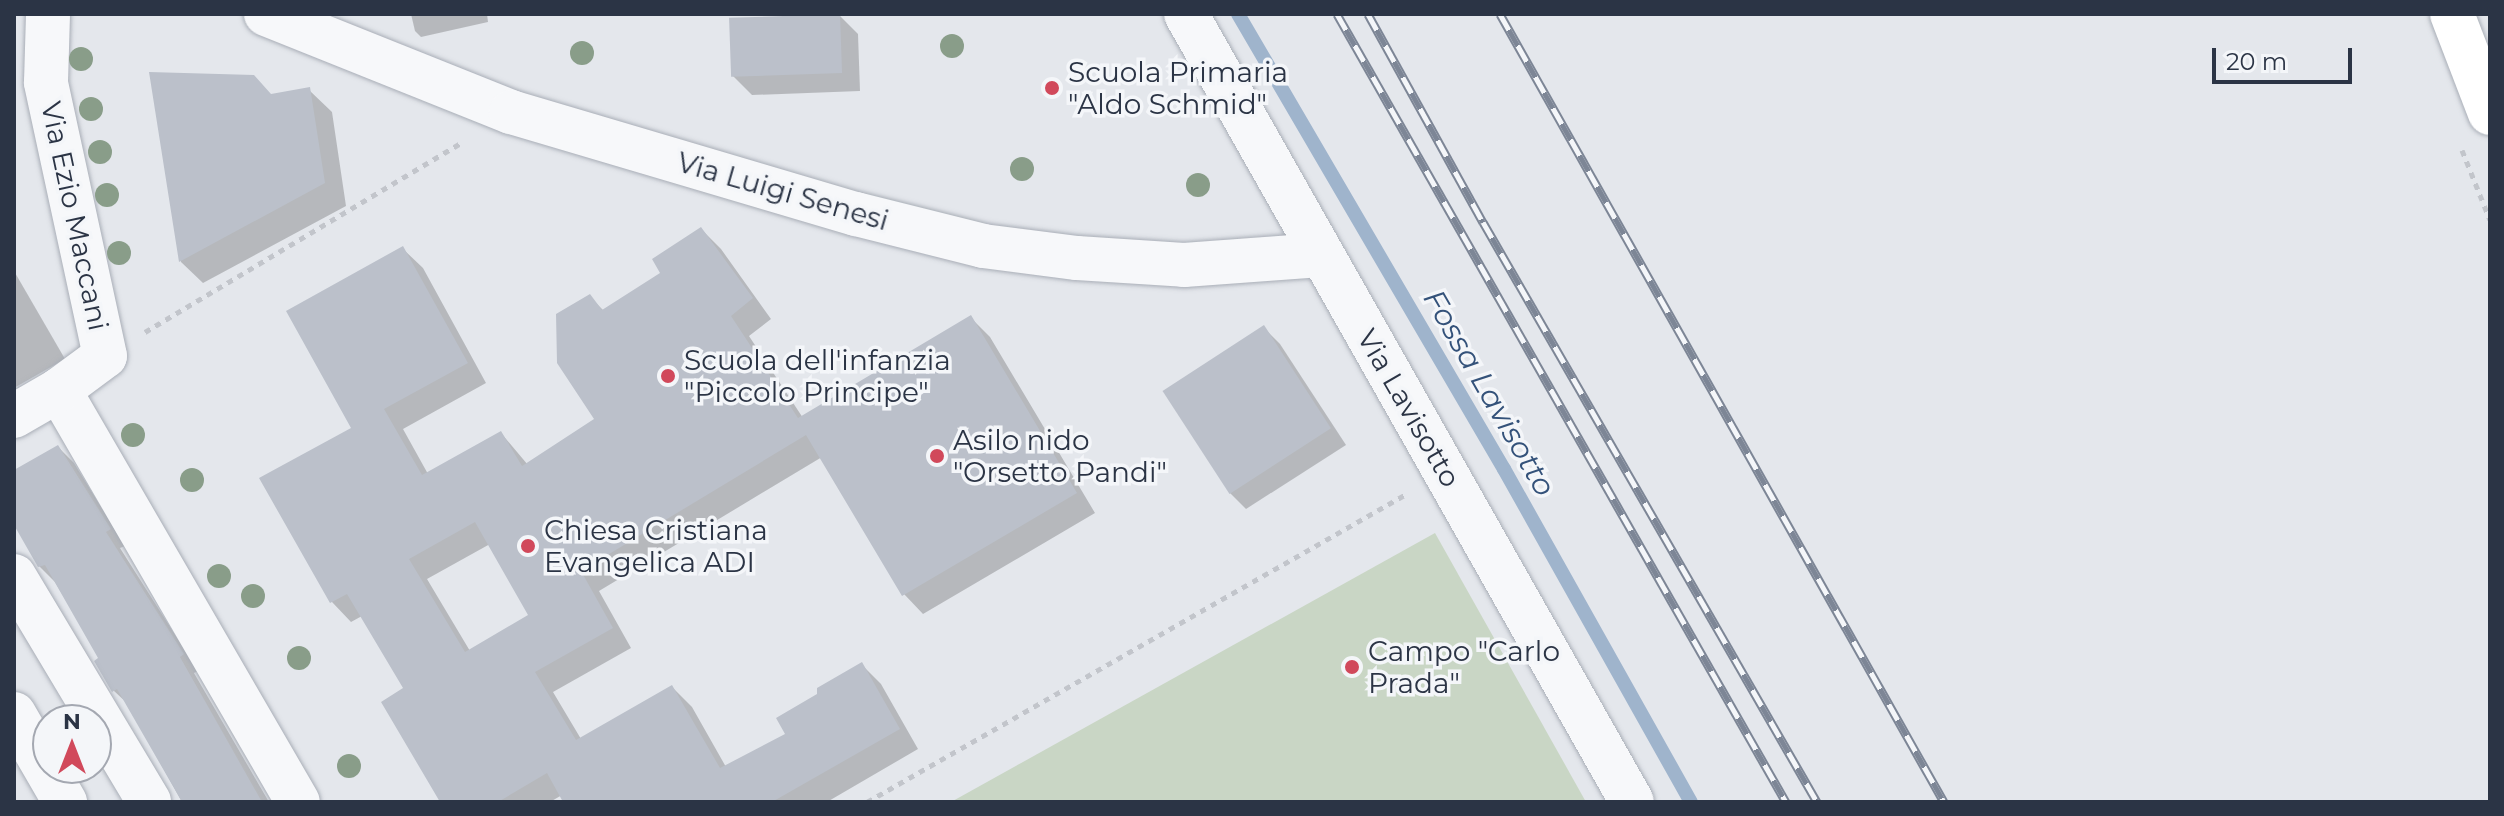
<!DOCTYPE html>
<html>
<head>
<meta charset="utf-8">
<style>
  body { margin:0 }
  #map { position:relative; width:2504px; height:816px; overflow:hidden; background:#e4e7ec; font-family:Montserrat,sans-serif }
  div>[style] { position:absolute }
  .green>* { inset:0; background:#c9d6c5 }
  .shadow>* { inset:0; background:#0003 }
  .stream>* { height:14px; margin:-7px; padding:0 7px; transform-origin:7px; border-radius:7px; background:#9fb4cc }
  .building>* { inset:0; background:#bbc0ca; transform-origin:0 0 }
  .path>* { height:5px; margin-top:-2.5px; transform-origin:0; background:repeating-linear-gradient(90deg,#c2c5cb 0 6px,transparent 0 12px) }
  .roads { filter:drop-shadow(0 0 2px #a9aeb7) drop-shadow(0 0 2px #a9aeb7) }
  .minor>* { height:44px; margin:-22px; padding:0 22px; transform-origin:22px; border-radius:22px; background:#f7f8fa }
  .major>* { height:44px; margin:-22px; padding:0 22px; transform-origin:22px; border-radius:22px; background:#fff }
  .rail>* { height:9px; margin-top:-4.5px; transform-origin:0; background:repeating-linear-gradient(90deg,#f4f6f9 0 18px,#7d8696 0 36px); box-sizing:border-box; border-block:2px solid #7d8696 }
  .trees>* { width:24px; height:24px; margin:-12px; border-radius:50%; background:#899d89 }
  .dots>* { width:22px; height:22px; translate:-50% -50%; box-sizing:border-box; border:4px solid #f4f6f9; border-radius:50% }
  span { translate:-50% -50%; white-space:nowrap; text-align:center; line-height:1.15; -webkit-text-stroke:7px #f4f6f9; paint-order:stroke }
  .poi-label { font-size:28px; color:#2b3445 }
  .left { translate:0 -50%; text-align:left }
  .street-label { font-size:28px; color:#2b3445 }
  .water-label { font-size:30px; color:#34527a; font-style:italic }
  .frame { position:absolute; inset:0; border:16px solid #2b3445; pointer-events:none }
  .north { position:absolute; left:32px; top:704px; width:80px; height:80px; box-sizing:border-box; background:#f4f6f9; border:2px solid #a4a8b1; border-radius:50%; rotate:0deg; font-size:22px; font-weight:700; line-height:32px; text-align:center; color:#2b3445 }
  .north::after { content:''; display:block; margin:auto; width:28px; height:36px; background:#d1495b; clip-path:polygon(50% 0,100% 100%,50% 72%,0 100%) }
  .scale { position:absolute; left:2212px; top:48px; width:140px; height:36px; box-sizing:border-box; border:4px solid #2b3445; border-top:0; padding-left:10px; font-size:24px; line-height:28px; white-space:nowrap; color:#2b3445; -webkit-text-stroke:6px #f4f6f9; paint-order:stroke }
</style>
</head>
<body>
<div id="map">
  <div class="green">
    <div style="clip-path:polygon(1435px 533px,1586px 802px,951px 802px)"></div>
  </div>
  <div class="shadow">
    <div style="clip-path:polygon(411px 14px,487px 14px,488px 22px,421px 37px,415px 31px)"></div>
    <div style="clip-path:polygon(839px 15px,858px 34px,860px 91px,752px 95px,733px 76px)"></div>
    <div style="clip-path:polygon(151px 74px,272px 96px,309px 90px,332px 112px,346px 206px,203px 283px,181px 262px)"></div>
    <div style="clip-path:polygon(evenodd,701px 229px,721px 249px,771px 319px,749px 336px,803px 418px,971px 318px,990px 337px,1095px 513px,923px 614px,904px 594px,822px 457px,599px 591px,631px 648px,553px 692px,581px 739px,672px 687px,692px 707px,726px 767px,788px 734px,862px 665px,881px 684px,918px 749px,827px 802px,566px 802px,562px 795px,550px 802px,443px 802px,406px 689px,362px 616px,351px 622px,332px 602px,262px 479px,354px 428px,403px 249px,423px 268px,486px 383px,403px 429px,428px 474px,501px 433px,528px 465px,597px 420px,590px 297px,604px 311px,663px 273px,701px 229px,490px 544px,530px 615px,470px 651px,427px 579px,490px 544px)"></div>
    <div style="clip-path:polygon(14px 271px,65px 359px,14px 388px)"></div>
    <div style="clip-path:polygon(1264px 328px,1280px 344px,1346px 445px,1246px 509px,1230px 493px)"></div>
    <div style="clip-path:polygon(58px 447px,74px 463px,125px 546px,120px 548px,198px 671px,194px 673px,269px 802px,182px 802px,128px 704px,114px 691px,97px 662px,101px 659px,55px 582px,39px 566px,14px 509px,14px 472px)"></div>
  </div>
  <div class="stream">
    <div style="left:1238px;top:14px;width:527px;rotate:59.69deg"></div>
    <div style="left:1504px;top:469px;width:382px;rotate:60.7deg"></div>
  </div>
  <div class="building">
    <div style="left:840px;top:14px;width:59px;height:111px;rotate:88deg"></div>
    <div style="clip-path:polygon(149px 72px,254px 75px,271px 94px,310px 87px,325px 183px,179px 262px)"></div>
    <div style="clip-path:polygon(evenodd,701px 227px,753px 298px,731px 316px,798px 418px,971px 315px,1077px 493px,902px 596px,806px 435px,581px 571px,613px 628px,535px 672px,576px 740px,672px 685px,720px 768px,785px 734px,776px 718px,817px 694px,817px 688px,862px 662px,900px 729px,772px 802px,563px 802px,547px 773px,498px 802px,440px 802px,381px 702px,403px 688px,347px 594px,330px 603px,259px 478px,351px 428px,286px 311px,403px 246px,468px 363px,384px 409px,422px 475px,501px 431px,522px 466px,594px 419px,557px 363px,556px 314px,590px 294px,602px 310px,660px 273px,652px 259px,701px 227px,475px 522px,528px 615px,465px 652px,409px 559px,475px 522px)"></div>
    <div style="left:1264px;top:325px;width:123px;height:121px;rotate:57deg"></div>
    <div style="clip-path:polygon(58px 445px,111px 529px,106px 532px,184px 654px,180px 657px,262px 802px,182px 802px,117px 689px,112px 692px,94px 661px,98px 658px,45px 565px,38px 567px,14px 525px,14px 470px)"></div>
  </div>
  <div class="path">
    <div style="left:2462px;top:150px;width:75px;rotate:68.2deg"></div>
    <div style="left:145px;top:332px;width:370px;rotate:-30.9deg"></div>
    <div style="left:867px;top:802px;width:623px;rotate:-29.73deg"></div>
  </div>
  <div class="roads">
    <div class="minor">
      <div style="left:266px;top:14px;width:264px;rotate:21.8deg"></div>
      <div style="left:511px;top:112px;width:360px;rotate:16.5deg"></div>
      <div style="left:856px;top:214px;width:131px;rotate:14.1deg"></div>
      <div style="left:983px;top:246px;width:95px;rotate:7.3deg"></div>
      <div style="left:1077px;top:258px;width:107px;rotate:3.7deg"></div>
      <div style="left:1184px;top:265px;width:137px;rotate:-4.2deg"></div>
      <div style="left:1186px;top:14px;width:905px;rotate:60.49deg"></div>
      <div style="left:59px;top:390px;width:476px;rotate:59.9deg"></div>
      <div style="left:14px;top:416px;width:52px;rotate:-30deg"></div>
      <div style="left:59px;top:390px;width:57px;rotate:-36.5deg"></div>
      <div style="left:105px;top:356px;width:280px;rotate:-102.2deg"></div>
      <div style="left:46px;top:82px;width:68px;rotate:-88.3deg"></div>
      <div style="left:14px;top:576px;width:263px;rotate:59.1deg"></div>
      <div style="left:14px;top:714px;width:102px;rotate:59.9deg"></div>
    </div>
    <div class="major">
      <div style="left:2452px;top:14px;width:106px;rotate:69deg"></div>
    </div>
  </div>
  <div class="rail">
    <div style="left:1337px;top:14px;width:907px;rotate:60.33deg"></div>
    <div style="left:1368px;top:14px;width:238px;rotate:61.1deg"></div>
    <div style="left:1483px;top:222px;width:669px;rotate:60.06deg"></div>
    <div style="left:1500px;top:14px;width:904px;rotate:60.6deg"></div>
  </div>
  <div class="trees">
    <div style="left:952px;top:46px"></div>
    <div style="left:582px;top:53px"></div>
    <div style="left:81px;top:59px"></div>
    <div style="left:91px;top:109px"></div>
    <div style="left:100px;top:152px"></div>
    <div style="left:1022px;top:169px"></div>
    <div style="left:1198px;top:185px"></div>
    <div style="left:107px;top:195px"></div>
    <div style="left:119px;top:253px"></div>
    <div style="left:133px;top:435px"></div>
    <div style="left:192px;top:480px"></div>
    <div style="left:219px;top:576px"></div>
    <div style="left:253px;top:596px"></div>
    <div style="left:299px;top:658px"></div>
    <div style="left:349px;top:766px"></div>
  </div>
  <div class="dots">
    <div style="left:1052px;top:88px;background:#d1495b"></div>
    <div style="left:668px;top:376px;background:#d1495b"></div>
    <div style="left:937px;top:456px;background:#d1495b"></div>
    <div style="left:528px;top:546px;background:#d1495b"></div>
    <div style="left:1352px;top:667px;background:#d1495b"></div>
  </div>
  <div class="poi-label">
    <span class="left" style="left:1068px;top:88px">Scuola Primaria<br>"Aldo Schmid"</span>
    <span class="left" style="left:684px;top:376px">Scuola dell'infanzia<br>"Piccolo Principe"</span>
    <span class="left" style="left:953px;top:456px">Asilo nido<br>"Orsetto Pandi"</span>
    <span class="left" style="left:544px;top:546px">Chiesa Cristiana<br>Evangelica ADI</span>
    <span class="left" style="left:1368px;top:667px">Campo "Carlo<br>Prada"</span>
  </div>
  <div class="street-label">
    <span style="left:783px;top:191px;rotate:16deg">Via Luigi Senesi</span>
    <span style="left:75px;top:216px;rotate:78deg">Via Ezio Maccani</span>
    <span style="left:1409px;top:408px;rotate:60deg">Via Lavisotto</span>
  </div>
  <div class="water-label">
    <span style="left:1489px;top:393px;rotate:60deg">Fossa Lavisotto</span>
  </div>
  <div class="frame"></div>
  <div class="north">N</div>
  <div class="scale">20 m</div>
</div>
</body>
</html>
